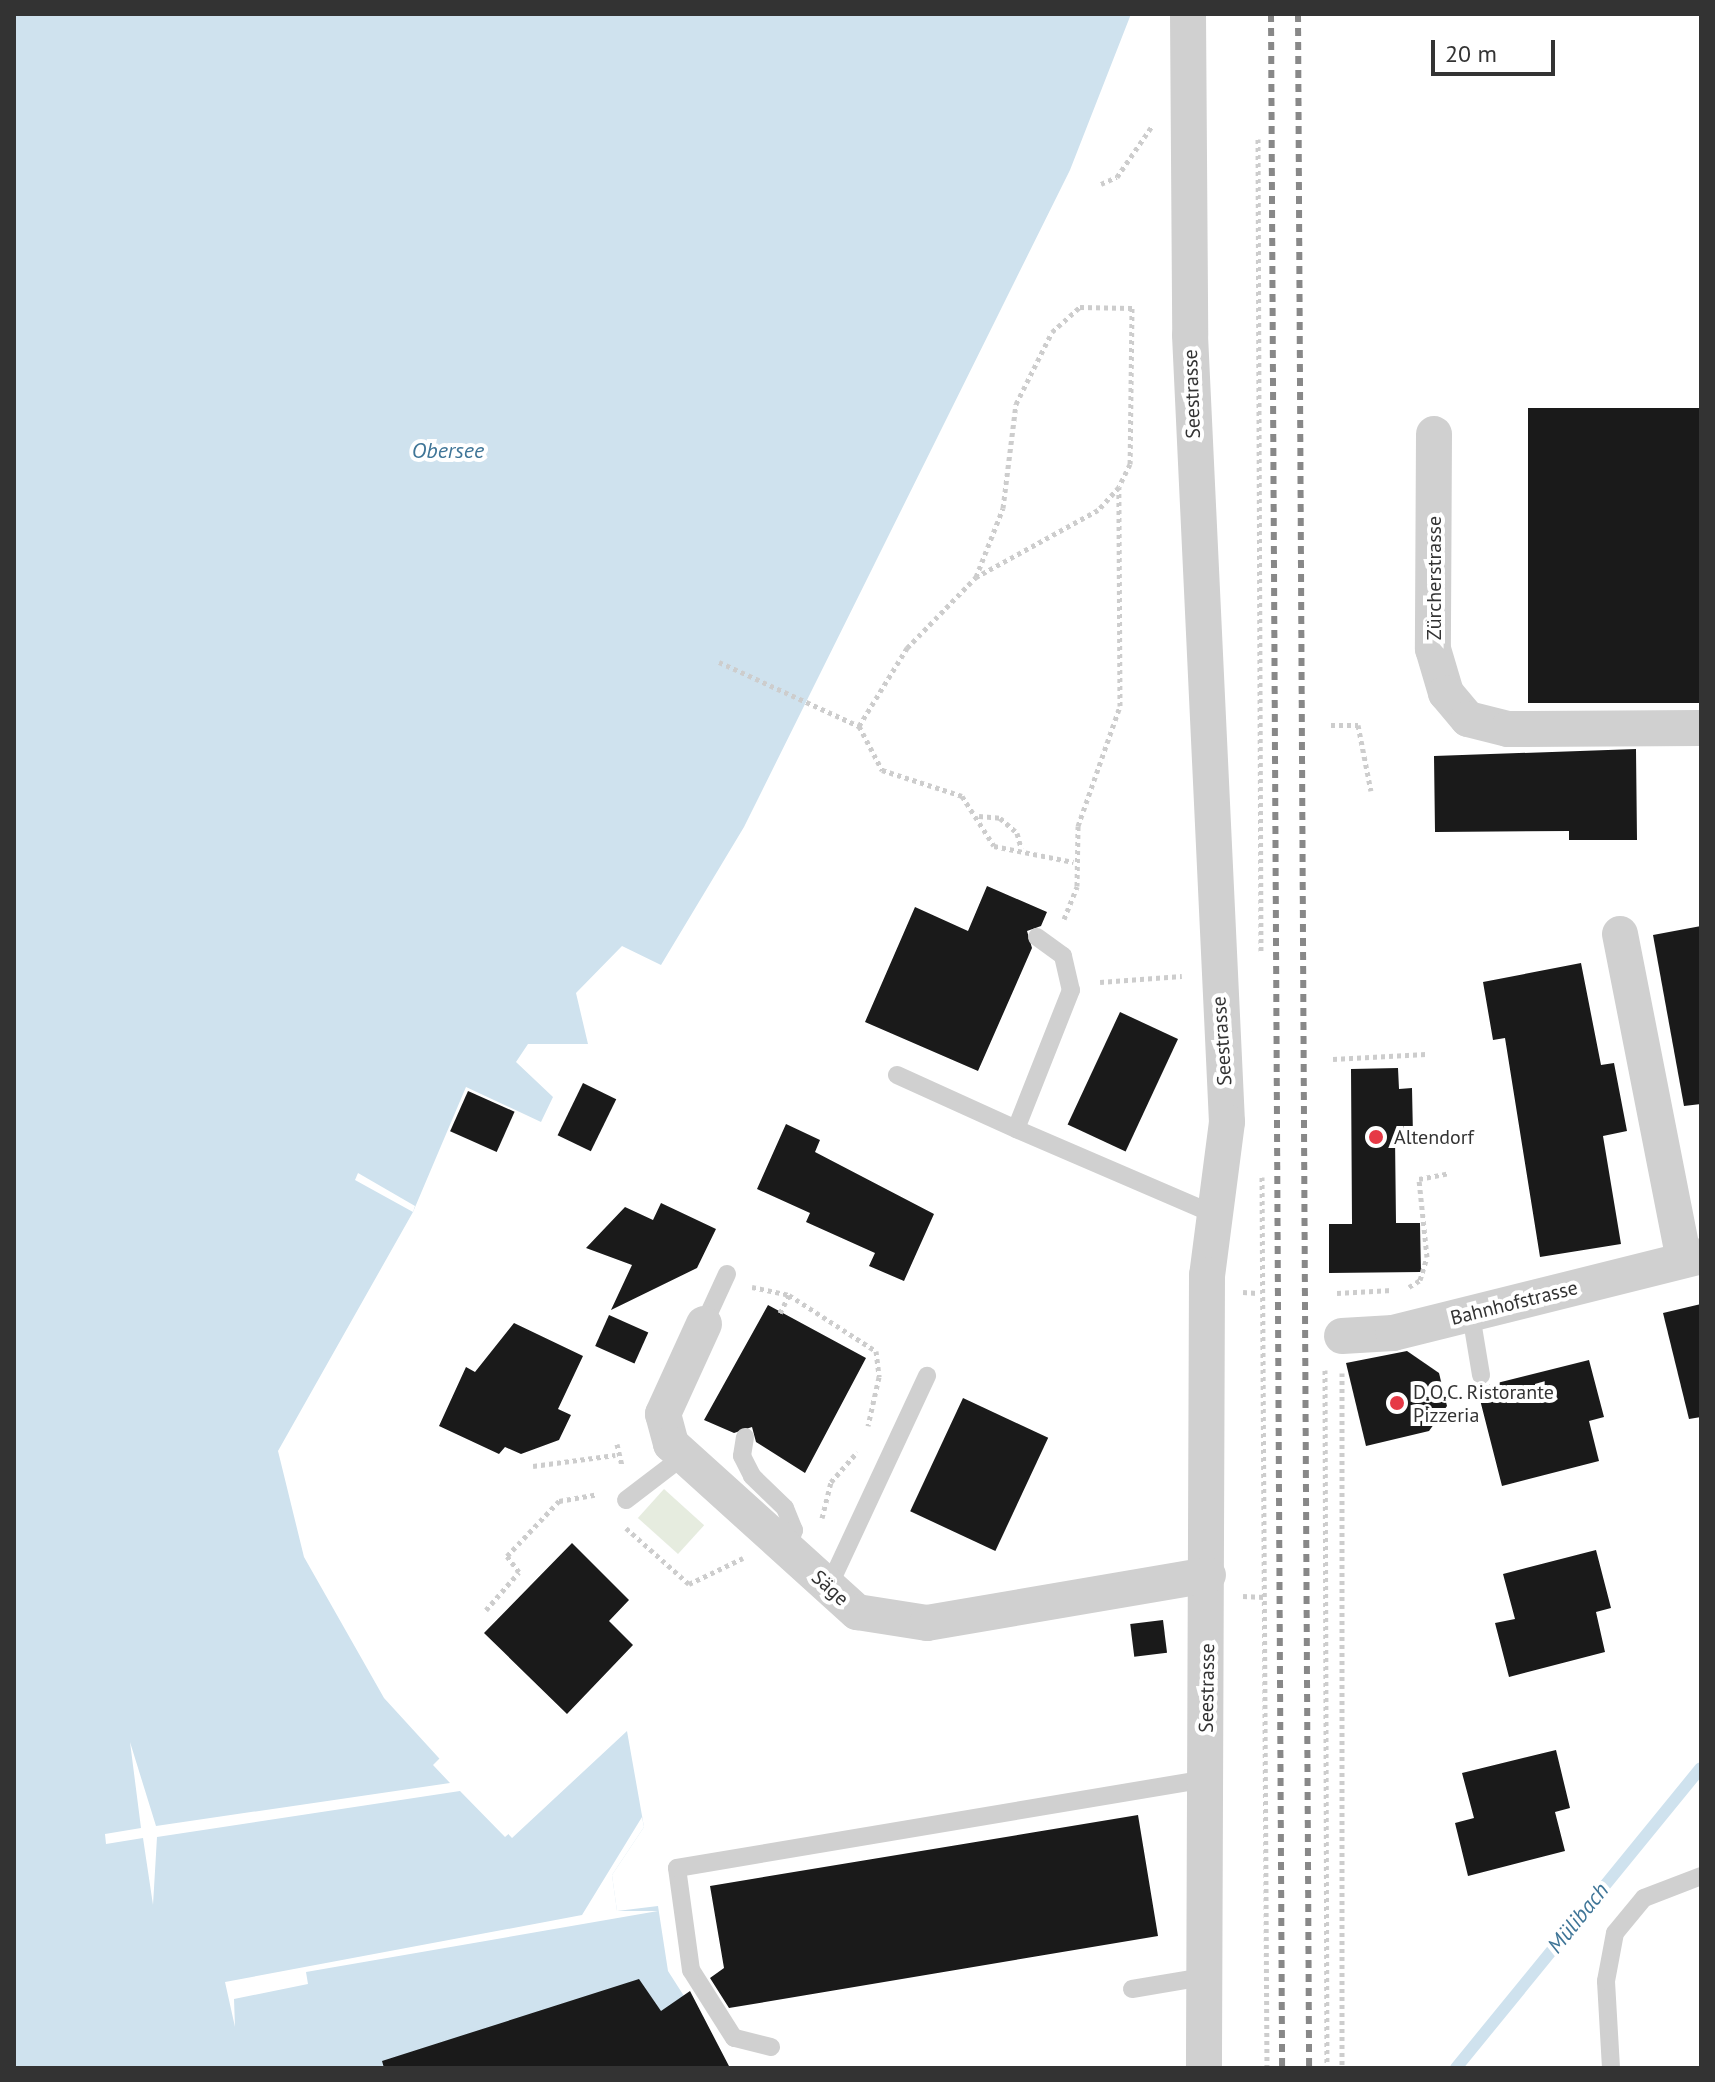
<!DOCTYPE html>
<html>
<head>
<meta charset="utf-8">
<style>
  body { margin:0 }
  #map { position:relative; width:1715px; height:2082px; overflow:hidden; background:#fff; font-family:"PT Sans",sans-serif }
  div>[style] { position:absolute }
  .green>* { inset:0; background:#e6ecdf; transform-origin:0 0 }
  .water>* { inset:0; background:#cfe2ee }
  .pier>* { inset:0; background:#fff }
  .stream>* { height:12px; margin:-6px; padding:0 6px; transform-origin:6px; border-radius:6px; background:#cfe2ee }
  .building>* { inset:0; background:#1a1a1a; transform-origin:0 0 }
  .path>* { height:5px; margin-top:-2.5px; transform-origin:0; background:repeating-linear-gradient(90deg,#cdcdcd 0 4px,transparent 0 8px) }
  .lane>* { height:18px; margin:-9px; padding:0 9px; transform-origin:9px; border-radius:9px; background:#d0d0d0 }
  .street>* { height:36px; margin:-18px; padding:0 18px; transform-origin:18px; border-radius:18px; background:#d0d0d0 }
  .rail>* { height:6px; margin-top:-3px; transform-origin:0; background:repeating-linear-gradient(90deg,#888 0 8px,transparent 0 14px) }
  .dots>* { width:22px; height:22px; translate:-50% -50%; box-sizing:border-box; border:4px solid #fff; border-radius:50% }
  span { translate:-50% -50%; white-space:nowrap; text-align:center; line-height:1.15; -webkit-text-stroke:8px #fff; paint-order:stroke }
  .street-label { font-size:20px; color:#333 }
  .poi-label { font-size:20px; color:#333 }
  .left { translate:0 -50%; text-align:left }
  .water-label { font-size:22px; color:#3f7597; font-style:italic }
  .frame { position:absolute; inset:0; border:16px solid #333; pointer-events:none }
  .scale { position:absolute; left:1431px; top:40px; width:124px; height:36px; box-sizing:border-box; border:4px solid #333; border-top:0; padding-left:10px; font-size:24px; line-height:28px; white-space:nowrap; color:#333; -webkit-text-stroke:6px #fff; paint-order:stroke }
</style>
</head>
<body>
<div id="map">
  <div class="green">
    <div style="left:664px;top:1489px;width:54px;height:39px;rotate:42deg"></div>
  </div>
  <div class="water">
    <div style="clip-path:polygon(14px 14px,1131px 14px,1070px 170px,744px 827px,661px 965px,622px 946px,576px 993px,588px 1044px,528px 1044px,516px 1062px,553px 1097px,541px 1122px,466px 1087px,413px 1212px,278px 1451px,304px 1557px,384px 1698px,512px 1838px,627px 1731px,644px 1827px,612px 1875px,617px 1911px,658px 1906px,668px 1971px,730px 2068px,14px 2068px)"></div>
  </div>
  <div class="pier">
    <div style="clip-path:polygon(358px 1173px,415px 1206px,413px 1212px,355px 1180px)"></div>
    <div style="clip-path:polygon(130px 1742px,156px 1826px,450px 1783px,433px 1765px,441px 1757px,511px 1832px,505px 1837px,460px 1791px,157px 1837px,153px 1905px,143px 1838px,106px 1844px,105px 1834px,141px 1828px)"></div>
    <div style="clip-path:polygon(642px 1817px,644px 1827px,612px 1875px,617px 1911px,658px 1911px,306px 1972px,308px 1984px,234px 1999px,235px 2027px,225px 1982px,582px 1915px)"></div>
  </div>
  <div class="stream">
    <div style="left:1456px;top:2068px;width:387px;rotate:-50.8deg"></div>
  </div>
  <div class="building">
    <div style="left:1701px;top:408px;width:295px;height:173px;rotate:90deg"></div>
    <div style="clip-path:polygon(1636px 749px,1637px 840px,1569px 840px,1569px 831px,1435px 832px,1434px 756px)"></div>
    <div style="clip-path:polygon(987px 886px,1047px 912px,1041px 926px,1027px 931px,1032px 948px,978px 1071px,865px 1022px,915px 907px,968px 931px)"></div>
    <div style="clip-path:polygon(1701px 926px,1701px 1104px,1684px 1106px,1653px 935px)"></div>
    <div style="clip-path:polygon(1581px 963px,1601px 1065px,1614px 1063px,1627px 1131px,1603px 1136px,1621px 1244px,1540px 1257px,1505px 1038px,1493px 1040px,1483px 982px)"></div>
    <div style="left:1120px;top:1012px;width:64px;height:124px;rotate:25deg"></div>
    <div style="clip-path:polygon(1398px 1068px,1399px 1089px,1412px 1088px,1413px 1136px,1395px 1137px,1396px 1223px,1420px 1223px,1421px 1272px,1329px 1273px,1329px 1224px,1352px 1224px,1351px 1069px)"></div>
    <div style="left:583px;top:1083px;width:37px;height:58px;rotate:26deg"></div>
    <div style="left:468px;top:1091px;width:51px;height:44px;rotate:24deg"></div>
    <div style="clip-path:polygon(786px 1124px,820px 1140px,815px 1152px,934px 1214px,904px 1281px,869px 1266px,875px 1253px,806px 1222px,810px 1213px,757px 1189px)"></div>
    <div style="clip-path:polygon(661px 1203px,716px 1229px,697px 1268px,611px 1310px,632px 1265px,586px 1248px,625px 1207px,653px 1220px)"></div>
    <div style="clip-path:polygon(1701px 1304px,1701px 1417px,1689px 1419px,1663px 1313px)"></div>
    <div style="clip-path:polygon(768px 1305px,866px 1358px,805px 1473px,756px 1442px,752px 1427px,734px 1433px,704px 1420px)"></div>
    <div style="left:609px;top:1315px;width:43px;height:34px;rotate:24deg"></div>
    <div style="clip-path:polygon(514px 1323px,583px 1356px,558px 1409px,571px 1415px,559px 1440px,521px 1454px,505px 1447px,499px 1454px,439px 1426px,466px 1367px,475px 1372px)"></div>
    <div style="clip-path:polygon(1407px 1351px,1439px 1373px,1447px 1406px,1429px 1431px,1366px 1446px,1346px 1363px)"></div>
    <div style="clip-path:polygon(1589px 1360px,1604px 1417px,1589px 1421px,1599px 1461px,1502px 1486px,1477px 1388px)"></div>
    <div style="left:963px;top:1398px;width:94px;height:125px;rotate:25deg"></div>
    <div style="clip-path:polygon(572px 1543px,629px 1600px,609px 1621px,633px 1645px,567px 1714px,484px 1633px)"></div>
    <div style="clip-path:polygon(1596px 1550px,1611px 1608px,1596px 1612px,1605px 1652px,1509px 1677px,1495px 1623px,1515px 1619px,1503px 1574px)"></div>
    <div style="left:1163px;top:1620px;width:33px;height:33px;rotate:83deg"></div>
    <div style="clip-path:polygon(1556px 1750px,1570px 1808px,1555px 1812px,1565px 1851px,1468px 1876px,1455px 1823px,1474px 1818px,1462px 1773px)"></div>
    <div style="clip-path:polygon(1138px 1815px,1158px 1936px,729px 2008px,710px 1978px,724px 1968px,710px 1886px)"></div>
    <div style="clip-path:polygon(639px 1979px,661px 2011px,690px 1991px,730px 2068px,384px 2068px,382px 2061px)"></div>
  </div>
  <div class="path">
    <div style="left:1258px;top:139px;width:812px;rotate:89.79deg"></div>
    <div style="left:1101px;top:184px;width:17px;rotate:-24deg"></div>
    <div style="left:1117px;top:177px;width:62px;rotate:-55.5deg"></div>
    <div style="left:719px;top:662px;width:154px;rotate:24.6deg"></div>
    <div style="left:859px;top:726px;width:50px;rotate:62.4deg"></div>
    <div style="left:882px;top:770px;width:84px;rotate:18deg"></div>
    <div style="left:962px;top:796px;width:59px;rotate:57.4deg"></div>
    <div style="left:994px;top:846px;width:81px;rotate:11.4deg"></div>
    <div style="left:1331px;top:725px;width:27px"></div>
    <div style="left:1358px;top:725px;width:67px;rotate:78.9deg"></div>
    <div style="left:859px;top:726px;width:92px;rotate:-58.4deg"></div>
    <div style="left:907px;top:648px;width:99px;rotate:-45.8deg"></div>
    <div style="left:976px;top:577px;width:74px;rotate:-68.6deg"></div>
    <div style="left:1003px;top:508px;width:105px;rotate:-82.9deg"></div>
    <div style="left:1016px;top:404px;width:80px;rotate:-63.4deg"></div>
    <div style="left:1052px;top:332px;width:38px;rotate:-42deg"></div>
    <div style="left:1080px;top:307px;width:52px;rotate:1.1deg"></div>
    <div style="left:1132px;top:308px;width:156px;rotate:90.7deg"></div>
    <div style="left:1130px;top:464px;width:25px;rotate:116deg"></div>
    <div style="left:1119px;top:487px;width:31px;rotate:132deg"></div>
    <div style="left:1098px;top:510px;width:139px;rotate:151.2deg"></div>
    <div style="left:979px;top:816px;width:21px;rotate:5deg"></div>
    <div style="left:1000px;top:818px;width:23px;rotate:41deg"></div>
    <div style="left:1017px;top:833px;width:16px;rotate:75deg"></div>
    <div style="left:1064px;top:919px;width:35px;rotate:-68deg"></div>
    <div style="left:1077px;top:886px;width:60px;rotate:-89deg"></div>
    <div style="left:1078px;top:826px;width:127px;rotate:-70.7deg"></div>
    <div style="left:1120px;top:706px;width:219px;rotate:-90.3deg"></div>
    <div style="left:1100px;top:982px;width:82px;rotate:-4.2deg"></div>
    <div style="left:1333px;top:1059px;width:93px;rotate:-3.1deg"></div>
    <div style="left:1262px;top:1177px;width:891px;rotate:89.68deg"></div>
    <div style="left:752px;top:1287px;width:38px;rotate:12deg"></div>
    <div style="left:789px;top:1295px;width:103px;rotate:32.8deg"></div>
    <div style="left:876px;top:1351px;width:26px;rotate:83deg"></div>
    <div style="left:879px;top:1377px;width:50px;rotate:102.7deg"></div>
    <div style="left:1409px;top:1287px;width:13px;rotate:-32deg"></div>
    <div style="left:1420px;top:1280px;width:24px;rotate:-73deg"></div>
    <div style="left:1427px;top:1257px;width:78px;rotate:-95.9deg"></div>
    <div style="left:1419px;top:1179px;width:31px;rotate:-11deg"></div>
    <div style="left:1243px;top:1292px;width:14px;rotate:4deg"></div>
    <div style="left:1337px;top:1293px;width:55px;rotate:-3.1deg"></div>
    <div style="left:780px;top:1313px;width:20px;rotate:-63deg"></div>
    <div style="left:1325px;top:1370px;width:698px;rotate:89.84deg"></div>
    <div style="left:1342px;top:1373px;width:695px;rotate:90deg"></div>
    <div style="left:617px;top:1444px;width:22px;rotate:77deg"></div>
    <div style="left:533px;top:1466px;width:83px;rotate:-7.6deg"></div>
    <div style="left:822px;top:1518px;width:37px;rotate:-76deg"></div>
    <div style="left:831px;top:1482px;width:40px;rotate:-49deg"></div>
    <div style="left:626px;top:1528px;width:84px;rotate:41.6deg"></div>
    <div style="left:689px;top:1584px;width:60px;rotate:-25.7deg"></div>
    <div style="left:1243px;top:1596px;width:21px;rotate:3deg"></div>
    <div style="left:486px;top:1610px;width:50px;rotate:-49deg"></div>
    <div style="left:519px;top:1572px;width:20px;rotate:-127deg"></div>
    <div style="left:507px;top:1556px;width:76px;rotate:-46.6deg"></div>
    <div style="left:559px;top:1501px;width:39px;rotate:-10deg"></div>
  </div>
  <div class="lane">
    <div style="left:1037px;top:937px;width:32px;rotate:36deg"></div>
    <div style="left:1063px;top:956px;width:35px;rotate:77deg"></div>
    <div style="left:1071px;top:990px;width:149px;rotate:111.6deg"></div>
    <div style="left:1016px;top:1129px;width:215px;rotate:23.3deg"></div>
    <div style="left:897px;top:1075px;width:131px;rotate:24.4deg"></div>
    <div style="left:1471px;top:1315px;width:61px;rotate:80.5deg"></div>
    <div style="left:704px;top:1324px;width:55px;rotate:-65.3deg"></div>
    <div style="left:745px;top:1437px;width:19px;rotate:99deg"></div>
    <div style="left:742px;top:1456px;width:22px;rotate:63deg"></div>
    <div style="left:752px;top:1476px;width:46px;rotate:44.1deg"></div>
    <div style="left:785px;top:1508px;width:24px;rotate:68deg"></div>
    <div style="left:794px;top:1530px;width:21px;rotate:109deg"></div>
    <div style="left:626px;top:1500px;width:69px;rotate:-37.4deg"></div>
    <div style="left:829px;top:1586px;width:232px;rotate:-65deg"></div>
    <div style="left:1132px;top:1989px;width:73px;rotate:-9.5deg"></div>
    <div style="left:771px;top:2047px;width:38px;rotate:-166deg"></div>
    <div style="left:734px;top:2038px;width:80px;rotate:-122.3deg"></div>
    <div style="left:691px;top:1970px;width:103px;rotate:-97.8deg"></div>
    <div style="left:677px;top:1868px;width:536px;rotate:-9.55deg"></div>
    <div style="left:1611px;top:2068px;width:87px;rotate:-93.3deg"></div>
    <div style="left:1606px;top:1981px;width:49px;rotate:-79.4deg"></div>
    <div style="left:1615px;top:1933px;width:45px;rotate:-50.4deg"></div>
    <div style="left:1644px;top:1898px;width:61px;rotate:-21.1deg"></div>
  </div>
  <div class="street">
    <div style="left:1188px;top:14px;width:321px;rotate:89.6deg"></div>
    <div style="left:1190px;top:335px;width:788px;rotate:87.31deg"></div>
    <div style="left:1227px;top:1122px;width:154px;rotate:97.4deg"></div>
    <div style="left:1207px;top:1275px;width:793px;rotate:90.22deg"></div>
    <div style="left:1434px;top:434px;width:215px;rotate:90.3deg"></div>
    <div style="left:1433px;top:649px;width:46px;rotate:73.5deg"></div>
    <div style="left:1446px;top:693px;width:34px;rotate:50deg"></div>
    <div style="left:1468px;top:719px;width:41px;rotate:14deg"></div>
    <div style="left:1508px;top:729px;width:193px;rotate:-0.3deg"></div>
    <div style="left:1620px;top:934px;width:332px;rotate:78.9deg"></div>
    <div style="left:704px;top:1324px;width:99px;rotate:114.5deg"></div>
    <div style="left:663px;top:1414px;width:31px;rotate:75deg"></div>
    <div style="left:671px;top:1444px;width:251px;rotate:42.1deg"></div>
    <div style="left:857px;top:1612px;width:71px;rotate:8.9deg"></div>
    <div style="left:927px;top:1623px;width:285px;rotate:-9.7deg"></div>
    <div style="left:1342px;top:1336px;width:51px;rotate:-3.4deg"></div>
    <div style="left:1393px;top:1333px;width:317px;rotate:-14deg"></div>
  </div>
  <div class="rail">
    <div style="left:1271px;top:14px;width:2054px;rotate:89.69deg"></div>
    <div style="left:1298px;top:14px;width:2054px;rotate:89.69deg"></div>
  </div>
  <div class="dots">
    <div style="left:1376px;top:1137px;background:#e63946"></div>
    <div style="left:1397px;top:1403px;background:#e63946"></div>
  </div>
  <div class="street-label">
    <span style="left:1192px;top:394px;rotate:-92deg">Seestrasse</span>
    <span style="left:1434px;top:578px;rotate:-90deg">Zürcherstrasse</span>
    <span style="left:1222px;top:1041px;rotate:-94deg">Seestrasse</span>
    <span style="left:1514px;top:1303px;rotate:-14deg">Bahnhofstrasse</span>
    <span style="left:830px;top:1588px;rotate:42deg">Säge</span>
    <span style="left:1207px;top:1688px;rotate:-89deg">Seestrasse</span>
  </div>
  <div class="poi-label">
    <span class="left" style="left:1394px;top:1137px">Altendorf</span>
    <span class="left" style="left:1413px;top:1404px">D.O.C. Ristorante<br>Pizzeria</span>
  </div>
  <div class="water-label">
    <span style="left:448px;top:451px">Obersee</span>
    <span style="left:1578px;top:1918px;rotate:-51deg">Mülibach</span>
  </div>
  <div class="frame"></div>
  <div class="scale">20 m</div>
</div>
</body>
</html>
